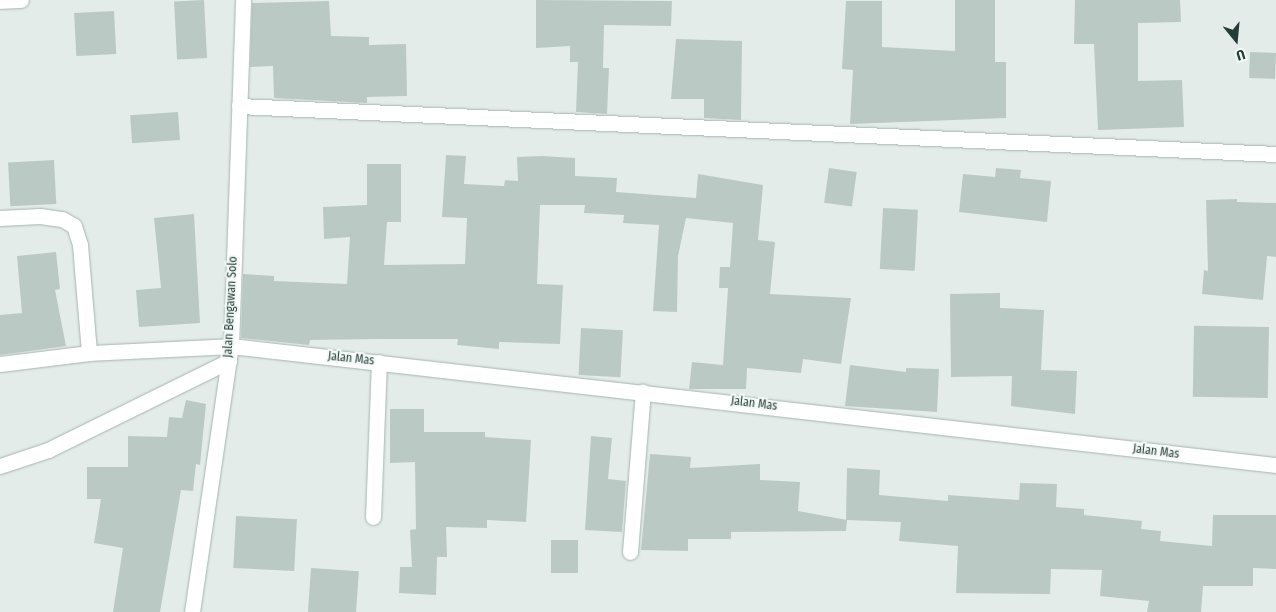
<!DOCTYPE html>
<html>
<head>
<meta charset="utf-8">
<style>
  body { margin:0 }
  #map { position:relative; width:1276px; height:612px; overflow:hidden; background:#e3ece9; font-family:"Fira Sans Condensed",sans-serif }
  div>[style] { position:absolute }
  .building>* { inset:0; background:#bbc9c5; transform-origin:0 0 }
  .roads { filter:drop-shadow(0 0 1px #a6b4b0) drop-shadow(0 0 1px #a6b4b0) }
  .street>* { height:15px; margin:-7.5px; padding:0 7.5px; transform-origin:7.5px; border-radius:7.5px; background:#fff }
  .secondary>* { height:15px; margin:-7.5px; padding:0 7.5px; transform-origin:7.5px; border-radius:7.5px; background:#fff }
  span { translate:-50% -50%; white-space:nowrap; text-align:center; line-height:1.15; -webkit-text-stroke:4px #f3f9f6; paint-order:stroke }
  .street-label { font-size:12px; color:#243c38 }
  .north { position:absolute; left:1211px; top:15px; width:50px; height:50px; -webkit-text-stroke:4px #f3f9f6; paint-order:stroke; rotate:163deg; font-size:14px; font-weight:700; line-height:20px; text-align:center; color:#243c38 }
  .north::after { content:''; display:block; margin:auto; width:18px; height:22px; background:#243c38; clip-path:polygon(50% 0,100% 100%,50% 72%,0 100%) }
</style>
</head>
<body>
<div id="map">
  <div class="building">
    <div style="left:204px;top:0;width:58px;height:30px;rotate:87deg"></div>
    <div style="clip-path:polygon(536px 0,672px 1px,671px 26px,604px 25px,603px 68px,609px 68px,607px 114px,576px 112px,578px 62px,570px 62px,570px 46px,536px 48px)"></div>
    <div style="clip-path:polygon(955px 0,995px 0,995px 62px,1006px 62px,1006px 118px,850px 124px,853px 70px,842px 69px,846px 1px,882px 1px,882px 47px,955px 51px)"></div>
    <div style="clip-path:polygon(1075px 0,1180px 0,1181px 22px,1138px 23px,1138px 81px,1182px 80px,1184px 127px,1098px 130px,1094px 44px,1074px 44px)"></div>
    <div style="clip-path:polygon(329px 1px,331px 36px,369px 37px,369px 45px,406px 44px,407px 96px,367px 97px,367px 103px,274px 98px,273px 66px,250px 67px,252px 3px)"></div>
    <div style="left:114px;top:11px;width:43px;height:40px;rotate:87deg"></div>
    <div style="clip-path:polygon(676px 39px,742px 41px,741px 120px,704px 118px,704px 99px,671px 99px)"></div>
    <div style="left:1250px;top:52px;width:26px;height:26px;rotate:2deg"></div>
    <div style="left:178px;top:112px;width:28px;height:48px;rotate:86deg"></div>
    <div style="clip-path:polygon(446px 155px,466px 156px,464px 184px,504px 186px,505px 180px,518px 181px,517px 157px,542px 156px,575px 158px,575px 176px,617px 178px,616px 192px,696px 198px,698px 174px,763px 185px,758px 240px,775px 242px,770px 294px,851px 298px,841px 364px,803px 359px,801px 373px,747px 368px,746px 389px,689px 389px,692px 362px,723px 365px,728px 288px,719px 288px,720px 267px,730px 267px,733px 223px,686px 218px,678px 256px,677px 312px,653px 311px,659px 225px,623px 223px,624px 215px,584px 213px,585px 205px,540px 205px,537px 284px,563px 285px,560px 344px,499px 342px,499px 349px,457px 345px,458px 339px,379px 339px,310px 340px,309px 345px,241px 338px,243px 274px,274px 276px,274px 281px,347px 284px,350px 237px,324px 239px,323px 207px,367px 205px,367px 164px,401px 164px,401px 222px,387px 222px,384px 265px,465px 264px,467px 218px,442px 217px)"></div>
    <div style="left:54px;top:160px;width:44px;height:46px;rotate:87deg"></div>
    <div style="left:829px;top:168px;width:28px;height:35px;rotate:8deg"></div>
    <div style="clip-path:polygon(996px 168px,1021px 170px,1020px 178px,1051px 181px,1047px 222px,959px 212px,963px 174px,995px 177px)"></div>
    <div style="clip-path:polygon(1237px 199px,1237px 202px,1276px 203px,1276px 257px,1267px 256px,1263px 300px,1202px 294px,1204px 270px,1208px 271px,1206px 200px)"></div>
    <div style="left:883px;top:208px;width:35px;height:61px;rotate:3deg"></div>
    <div style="clip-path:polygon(194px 214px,200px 323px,139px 327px,136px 290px,161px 288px,154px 218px)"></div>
    <div style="clip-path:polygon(56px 252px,60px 289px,55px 290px,66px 346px,0 355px,0 315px,22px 313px,17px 256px)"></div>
    <div style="clip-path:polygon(1000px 293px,1000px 308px,1044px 310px,1041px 370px,1077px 371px,1075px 414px,1011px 406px,1012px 376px,951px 377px,950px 294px)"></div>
    <div style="left:1269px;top:327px;width:71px;height:75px;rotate:91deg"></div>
    <div style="left:581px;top:328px;width:42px;height:47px;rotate:3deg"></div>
    <div style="clip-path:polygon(850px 365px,906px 372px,906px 368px,939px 369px,937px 412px,845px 406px)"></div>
    <div style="clip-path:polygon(186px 400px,206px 404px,200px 465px,196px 464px,193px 491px,181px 490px,160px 612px,113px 612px,123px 548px,94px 543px,101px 499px,87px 499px,87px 467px,128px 467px,128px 436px,167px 437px,169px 417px,182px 418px)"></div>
    <div style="clip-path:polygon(390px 409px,424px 409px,424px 432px,485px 432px,485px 437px,531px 440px,526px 522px,487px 520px,487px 528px,446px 527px,447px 557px,437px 557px,436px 595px,399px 593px,400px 567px,412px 567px,410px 530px,416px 529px,415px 462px,390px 463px)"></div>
    <div style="clip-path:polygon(591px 436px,612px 438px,608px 479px,626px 481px,622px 532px,585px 530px)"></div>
    <div style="clip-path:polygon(650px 454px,691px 457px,690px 468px,760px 464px,760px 480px,800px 482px,798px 511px,847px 520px,846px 531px,731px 532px,731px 539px,688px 539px,688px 551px,641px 550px)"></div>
    <div style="clip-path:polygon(847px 468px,880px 470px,879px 495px,948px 501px,948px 495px,1019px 500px,1020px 483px,1057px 484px,1056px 507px,1084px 509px,1084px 515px,1142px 521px,1141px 529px,1161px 531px,1160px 541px,1212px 546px,1213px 515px,1276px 515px,1276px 569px,1253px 568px,1253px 586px,1203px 586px,1201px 612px,1147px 612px,1149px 601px,1100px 596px,1102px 570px,1051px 569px,1050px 594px,956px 593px,958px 546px,899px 541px,901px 522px,846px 520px)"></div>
    <div style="left:236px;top:516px;width:61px;height:52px;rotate:3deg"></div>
    <div style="left:551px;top:540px;width:27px;height:33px"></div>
    <div style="left:311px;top:568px;width:48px;height:44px;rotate:4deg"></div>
  </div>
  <div class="roads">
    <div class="street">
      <div style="left:0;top:1px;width:21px;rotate:-3deg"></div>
      <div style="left:239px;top:106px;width:1038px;rotate:2.65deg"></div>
      <div style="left:0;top:218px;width:40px;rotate:-2.9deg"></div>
      <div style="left:40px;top:216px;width:22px;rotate:8deg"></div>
      <div style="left:62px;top:219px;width:14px;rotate:30deg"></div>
      <div style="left:74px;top:226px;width:20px;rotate:72deg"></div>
      <div style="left:80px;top:245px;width:108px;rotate:85.2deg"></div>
      <div style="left:0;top:364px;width:90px;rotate:-7deg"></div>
      <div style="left:89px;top:353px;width:142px;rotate:-2.8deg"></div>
      <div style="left:231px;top:346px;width:1052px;rotate:6.5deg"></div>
      <div style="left:0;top:466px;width:51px;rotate:-18.4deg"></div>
      <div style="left:48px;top:450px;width:202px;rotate:-26.2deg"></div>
      <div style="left:373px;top:517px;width:155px;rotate:-87.8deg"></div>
      <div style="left:630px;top:552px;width:161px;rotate:-85.4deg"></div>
    </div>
    <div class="secondary">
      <div style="left:192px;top:612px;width:269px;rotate:-81.7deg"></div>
      <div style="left:231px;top:346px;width:346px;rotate:-88deg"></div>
    </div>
  </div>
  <div class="street-label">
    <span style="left:231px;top:307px;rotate:-87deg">Jalan Bengawan Solo</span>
    <span style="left:351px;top:359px;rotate:6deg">Jalan Mas</span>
    <span style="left:754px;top:404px;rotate:7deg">Jalan Mas</span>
    <span style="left:1156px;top:452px;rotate:7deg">Jalan Mas</span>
  </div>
  <div class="north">U</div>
</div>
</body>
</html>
